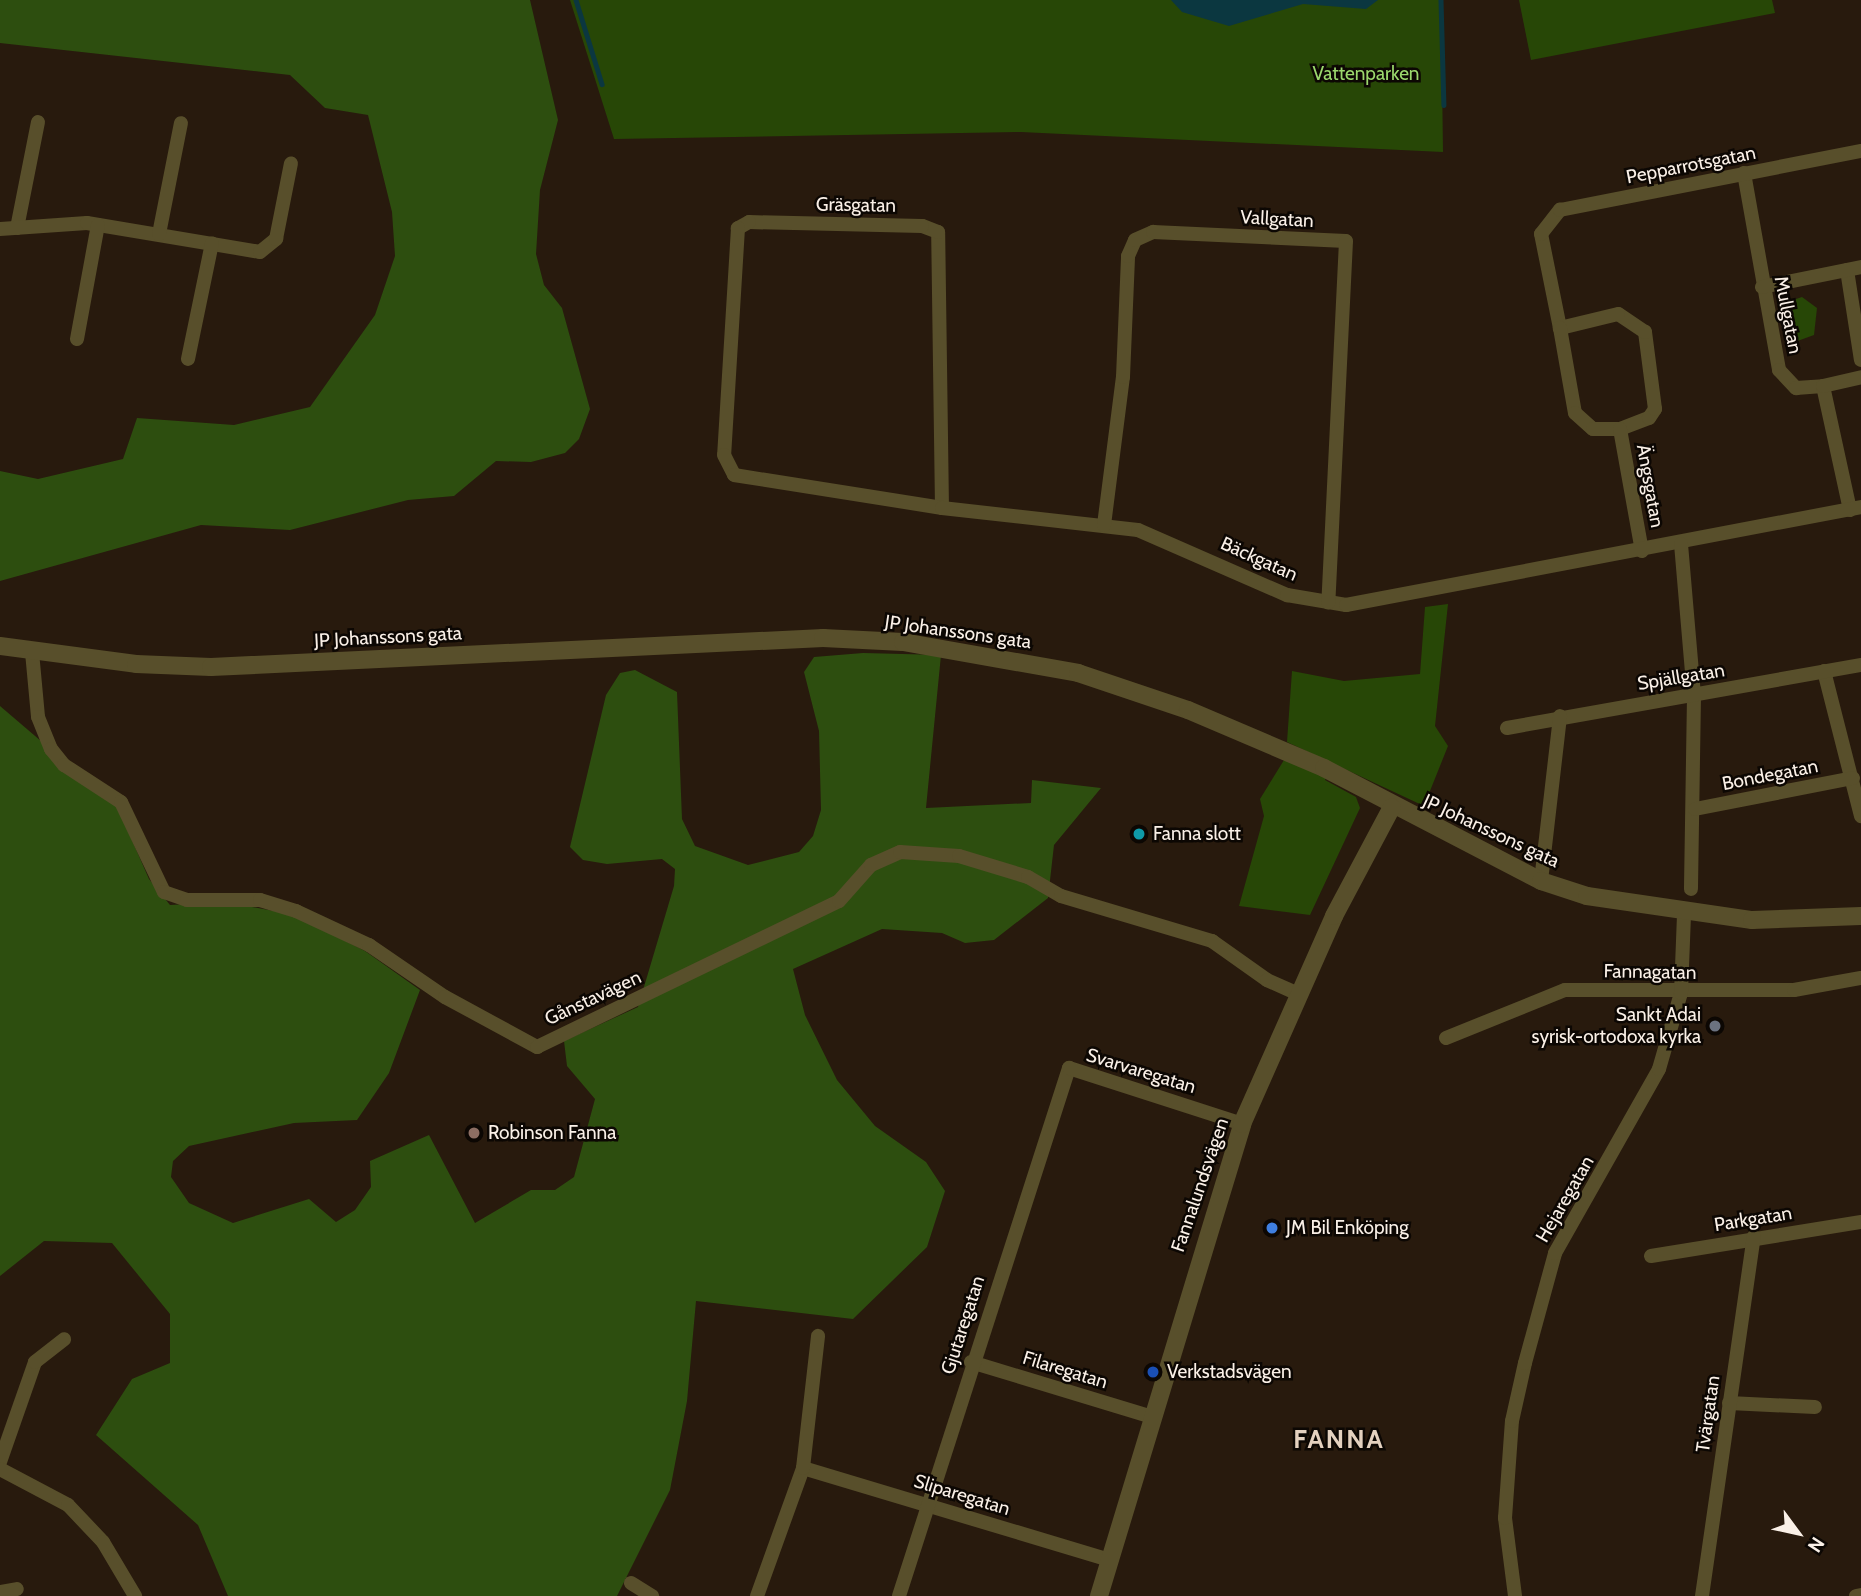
<!DOCTYPE html>
<html>
<head>
<meta charset="utf-8">
<style>
  body { margin:0 }
  #map { position:relative; width:1861px; height:1596px; overflow:hidden; background:#281a0d; font-family:Cabin,sans-serif }
  div>[style] { position:absolute }
  .green>* { inset:0; background:#274706 }
  .forest>* { inset:0; background:#2d4e0f }
  .water>* { inset:0; background:#0b3740 }
  .stream>* { height:4.5px; margin:-2.25px; padding:0 2.25px; transform-origin:2.25px; border-radius:2.25px; background:#0b3740 }
  .minor>* { height:14px; margin:-7px; padding:0 7px; transform-origin:7px; border-radius:7px; background:#584f2b }
  .tertiary>* { height:18px; margin:-9px; padding:0 9px; transform-origin:9px; border-radius:9px; background:#584f2b }
  .dots>* { width:19px; height:19px; translate:-50% -50%; box-sizing:border-box; border:4px solid #0c0703; border-radius:50% }
  span { translate:-50% -50%; white-space:nowrap; text-align:center; line-height:1.15; -webkit-text-stroke:5px #0c0703; paint-order:stroke }
  .park-label { font-size:19px; color:#9bd86d }
  .street-label { font-size:19px; color:#faf0e7 }
  .poi-label { font-size:19px; color:#faf0e7 }
  .left { translate:0 -50%; text-align:left }
  .right { translate:-100% -50%; text-align:right }
  .district-label { font-size:26px; color:#e4d1bf; font-weight:700; letter-spacing:2px }
  .north { position:absolute; left:1763px; top:1498px; width:70px; height:70px; -webkit-text-stroke:5px #0c0703; paint-order:stroke; rotate:123deg; font-size:19px; font-weight:700; line-height:28px; text-align:center; color:#faf0e7 }
  .north::after { content:''; display:block; margin:auto; width:24px; height:32px; background:#faf0e7; clip-path:polygon(50% 0,100% 100%,50% 72%,0 100%) }
</style>
</head>
<body>
<div id="map">
  <div class="green">
    <div style="clip-path:polygon(570px 0,1441px 0,1443px 152px,1021px 132px,614px 139px)"></div>
    <div style="clip-path:polygon(1519px 0,1772px 0,1775px 13px,1531px 60px)"></div>
    <div style="clip-path:polygon(1802px 297px,1817px 308px,1814px 335px,1792px 343px,1784px 303px)"></div>
    <div style="clip-path:polygon(1448px 604px,1435px 726px,1448px 746px,1424px 806px,1287px 742px,1292px 671px,1344px 681px,1420px 674px,1425px 607px)"></div>
    <div style="clip-path:polygon(1284px 760px,1328px 773px,1325px 780px,1356px 797px,1360px 808px,1310px 915px,1239px 906px,1264px 816px,1260px 799px)"></div>
  </div>
  <div class="forest">
    <div style="clip-path:polygon(0 0,530px 0,558px 120px,540px 190px,536px 254px,544px 285px,562px 308px,590px 409px,579px 439px,565px 453px,531px 462px,496px 461px,454px 496px,408px 500px,290px 530px,201px 525px,0 581px,0 471px,38px 479px,123px 459px,137px 418px,234px 425px,310px 407px,375px 315px,395px 256px,392px 212px,368px 115px,325px 108px,290px 75px,0 43px)"></div>
    <div style="clip-path:polygon(863px 653px,941px 655px,926px 808px,1031px 803px,1032px 780px,1101px 788px,1054px 845px,1048px 898px,994px 940px,965px 943px,942px 933px,882px 929px,793px 969px,805px 1015px,837px 1080px,875px 1126px,926px 1162px,945px 1191px,927px 1247px,853px 1319px,696px 1301px,687px 1401px,670px 1490px,617px 1596px,228px 1596px,198px 1525px,96px 1435px,132px 1379px,170px 1363px,170px 1314px,112px 1243px,44px 1241px,0 1276px,0 706px,117px 806px,149px 879px,170px 905px,226px 902px,295px 915px,365px 951px,420px 990px,389px 1073px,357px 1120px,294px 1123px,189px 1146px,173px 1161px,171px 1177px,189px 1203px,233px 1223px,309px 1199px,336px 1222px,355px 1210px,371px 1187px,370px 1161px,429px 1135px,475px 1223px,531px 1190px,555px 1190px,574px 1177px,595px 1099px,567px 1066px,564px 1041px,638px 1007px,674px 886px,675px 869px,662px 859px,607px 864px,583px 860px,570px 847px,606px 695px,620px 673px,635px 670px,677px 692px,682px 819px,695px 846px,748px 865px,799px 852px,813px 836px,821px 810px,819px 731px,804px 672px,814px 657px)"></div>
  </div>
  <div class="water">
    <div style="clip-path:polygon(1171px 0,1378px 0,1366px 9px,1303px 4px,1229px 26px,1182px 12px)"></div>
  </div>
  <div class="stream">
    <div style="left:576px;top:0;width:88px;rotate:72.8deg"></div>
    <div style="left:1441px;top:0;width:105px;rotate:88.4deg"></div>
  </div>
  <div class="minor">
    <div style="left:1744px;top:173px;width:200px;rotate:79.9deg"></div>
    <div style="left:1779px;top:370px;width:25px;rotate:47deg"></div>
    <div style="left:1796px;top:388px;width:27px;rotate:-4deg"></div>
    <div style="left:1823px;top:386px;width:127px;rotate:77.7deg"></div>
    <div style="left:17px;top:228px;width:108px;rotate:-78.8deg"></div>
    <div style="left:0;top:229px;width:87px;rotate:-3.9deg"></div>
    <div style="left:87px;top:223px;width:175px;rotate:9.5deg"></div>
    <div style="left:260px;top:252px;width:21px;rotate:-39deg"></div>
    <div style="left:276px;top:239px;width:77px;rotate:-78.8deg"></div>
    <div style="left:159px;top:234px;width:113px;rotate:-78.8deg"></div>
    <div style="left:1847px;top:270px;width:91px;rotate:81.2deg"></div>
    <div style="left:1762px;top:287px;width:101px;rotate:-11.4deg"></div>
    <div style="left:1560px;top:328px;width:96px;rotate:-101.4deg"></div>
    <div style="left:1541px;top:234px;width:31px;rotate:-52deg"></div>
    <div style="left:1560px;top:210px;width:307px;rotate:-11.1deg"></div>
    <div style="left:77px;top:339px;width:116px;rotate:-79.6deg"></div>
    <div style="left:188px;top:359px;width:118px;rotate:-78.3deg"></div>
    <div style="left:1823px;top:386px;width:39px;rotate:-13deg"></div>
    <div style="left:1620px;top:429px;width:31px;rotate:-21deg"></div>
    <div style="left:1649px;top:418px;width:11px;rotate:-56deg"></div>
    <div style="left:1655px;top:409px;width:78px;rotate:-97.4deg"></div>
    <div style="left:1645px;top:332px;width:32px;rotate:-146deg"></div>
    <div style="left:1618px;top:314px;width:60px;rotate:166.4deg"></div>
    <div style="left:1560px;top:328px;width:86px;rotate:80deg"></div>
    <div style="left:1575px;top:413px;width:24px;rotate:42deg"></div>
    <div style="left:1593px;top:429px;width:27px"></div>
    <div style="left:1620px;top:429px;width:124px;rotate:79.8deg"></div>
    <div style="left:942px;top:508px;width:276px;rotate:-90.8deg"></div>
    <div style="left:938px;top:232px;width:17px;rotate:-159deg"></div>
    <div style="left:922px;top:226px;width:173px;rotate:-178.7deg"></div>
    <div style="left:749px;top:222px;width:13px;rotate:151deg"></div>
    <div style="left:738px;top:228px;width:227px;rotate:93.5deg"></div>
    <div style="left:724px;top:455px;width:22px;rotate:63deg"></div>
    <div style="left:734px;top:475px;width:211px;rotate:9deg"></div>
    <div style="left:942px;top:508px;width:197px;rotate:6.4deg"></div>
    <div style="left:1138px;top:530px;width:163px;rotate:23.6deg"></div>
    <div style="left:1287px;top:595px;width:60px;rotate:9.6deg"></div>
    <div style="left:1346px;top:605px;width:524px;rotate:-10.77deg"></div>
    <div style="left:1104px;top:525px;width:149px;rotate:-82.7deg"></div>
    <div style="left:1123px;top:377px;width:121px;rotate:-87.6deg"></div>
    <div style="left:1128px;top:256px;width:17px;rotate:-66deg"></div>
    <div style="left:1135px;top:240px;width:20px;rotate:-24deg"></div>
    <div style="left:1153px;top:232px;width:193px;rotate:2.7deg"></div>
    <div style="left:1346px;top:241px;width:362px;rotate:92.8deg"></div>
    <div style="left:1681px;top:544px;width:153px;rotate:85.1deg"></div>
    <div style="left:1694px;top:696px;width:193px;rotate:90.9deg"></div>
    <div style="left:32px;top:652px;width:65px;rotate:84.7deg"></div>
    <div style="left:38px;top:717px;width:35px;rotate:68deg"></div>
    <div style="left:51px;top:749px;width:21px;rotate:51deg"></div>
    <div style="left:64px;top:765px;width:68px;rotate:33deg"></div>
    <div style="left:121px;top:802px;width:100px;rotate:64.5deg"></div>
    <div style="left:164px;top:892px;width:24px;rotate:19deg"></div>
    <div style="left:187px;top:900px;width:73px"></div>
    <div style="left:260px;top:900px;width:38px;rotate:17deg"></div>
    <div style="left:296px;top:911px;width:81px;rotate:25deg"></div>
    <div style="left:369px;top:945px;width:92px;rotate:34.4deg"></div>
    <div style="left:445px;top:997px;width:105px;rotate:28.5deg"></div>
    <div style="left:537px;top:1047px;width:335px;rotate:-25.8deg"></div>
    <div style="left:839px;top:901px;width:48px;rotate:-48.4deg"></div>
    <div style="left:871px;top:865px;width:32px;rotate:-24deg"></div>
    <div style="left:900px;top:852px;width:59px;rotate:3.9deg"></div>
    <div style="left:959px;top:856px;width:72px;rotate:16.9deg"></div>
    <div style="left:1028px;top:877px;width:38px;rotate:30deg"></div>
    <div style="left:1061px;top:896px;width:158px;rotate:16.6deg"></div>
    <div style="left:1212px;top:941px;width:67px;rotate:35.3deg"></div>
    <div style="left:1267px;top:980px;width:35px;rotate:24deg"></div>
    <div style="left:1824px;top:671px;width:150px;rotate:75.7deg"></div>
    <div style="left:1507px;top:728px;width:360px;rotate:-10.1deg"></div>
    <div style="left:1695px;top:809px;width:161px;rotate:-11.1deg"></div>
    <div style="left:1541px;top:881px;width:166px;rotate:-83.4deg"></div>
    <div style="left:1446px;top:1038px;width:128px;rotate:-22deg"></div>
    <div style="left:1565px;top:990px;width:229px"></div>
    <div style="left:1794px;top:990px;width:68px;rotate:-10.2deg"></div>
    <div style="left:1651px;top:1256px;width:213px;rotate:-9.2deg"></div>
    <div style="left:971px;top:1362px;width:186px;rotate:16.9deg"></div>
    <div style="left:1729px;top:1403px;width:86px;rotate:2.7deg"></div>
    <div style="left:0;top:1462px;width:106px;rotate:-70.7deg"></div>
    <div style="left:35px;top:1362px;width:37px;rotate:-38deg"></div>
    <div style="left:803px;top:1468px;width:320px;rotate:16.7deg"></div>
    <div style="left:0;top:1469px;width:77px;rotate:27.9deg"></div>
    <div style="left:68px;top:1505px;width:51px;rotate:46.6deg"></div>
    <div style="left:103px;top:1542px;width:63px;rotate:59.3deg"></div>
    <div style="left:631px;top:1583px;width:25px;rotate:32deg"></div>
    <div style="left:0;top:1592px;width:17px;rotate:-10deg"></div>
    <div style="left:757px;top:1596px;width:136px;rotate:-70.2deg"></div>
    <div style="left:803px;top:1468px;width:133px;rotate:-83.5deg"></div>
    <div style="left:899px;top:1596px;width:555px;rotate:-72.15deg"></div>
    <div style="left:1069px;top:1068px;width:182px;rotate:17.9deg"></div>
    <div style="left:1515px;top:1596px;width:79px;rotate:-97.3deg"></div>
    <div style="left:1505px;top:1518px;width:97px;rotate:-85.9deg"></div>
    <div style="left:1512px;top:1421px;width:59px;rotate:-77.4deg"></div>
    <div style="left:1525px;top:1363px;width:114px;rotate:-74.7deg"></div>
    <div style="left:1555px;top:1253px;width:211px;rotate:-60.5deg"></div>
    <div style="left:1659px;top:1069px;width:79px;rotate:-73.9deg"></div>
    <div style="left:1681px;top:993px;width:78px;rotate:-87.8deg"></div>
    <div style="left:1702px;top:1596px;width:363px;rotate:-81.8deg"></div>
    <div style="left:1856px;top:1596px;width:5px;rotate:-11deg"></div>
  </div>
  <div class="tertiary">
    <div style="left:0;top:646px;width:137px;rotate:7.5deg"></div>
    <div style="left:136px;top:664px;width:75px;rotate:2.3deg"></div>
    <div style="left:211px;top:667px;width:613px;rotate:-2.71deg"></div>
    <div style="left:823px;top:638px;width:80px;rotate:2.9deg"></div>
    <div style="left:903px;top:642px;width:178px;rotate:10deg"></div>
    <div style="left:1078px;top:673px;width:116px;rotate:18.6deg"></div>
    <div style="left:1188px;top:710px;width:148px;rotate:23.1deg"></div>
    <div style="left:1324px;top:768px;width:245px;rotate:27.5deg"></div>
    <div style="left:1541px;top:881px;width:48px;rotate:18.1deg"></div>
    <div style="left:1587px;top:896px;width:167px;rotate:8.3deg"></div>
    <div style="left:1752px;top:920px;width:109px;rotate:-2.1deg"></div>
    <div style="left:1099px;top:1596px;width:493px;rotate:-73.1deg"></div>
    <div style="left:1242px;top:1124px;width:227px;rotate:-66.1deg"></div>
    <div style="left:1334px;top:916px;width:123px;rotate:-62deg"></div>
  </div>
  <div class="dots">
    <div style="left:1139px;top:834px;background:#0f9aa8"></div>
    <div style="left:1715px;top:1026px;background:#6b7280"></div>
    <div style="left:474px;top:1133px;background:#8d6e63"></div>
    <div style="left:1272px;top:1228px;background:#3f7fe0"></div>
    <div style="left:1153px;top:1372px;background:#1a4fb4"></div>
  </div>
  <div class="park-label">
    <span style="left:1366px;top:74px">Vattenparken</span>
  </div>
  <div class="street-label">
    <span style="left:1691px;top:165px;rotate:-11deg">Pepparrotsgatan</span>
    <span style="left:856px;top:205px;rotate:1deg">Gräsgatan</span>
    <span style="left:1277px;top:219px;rotate:3deg">Vallgatan</span>
    <span style="left:1788px;top:315px;rotate:79deg">Mullgatan</span>
    <span style="left:1650px;top:486px;rotate:80deg">Ängsgatan</span>
    <span style="left:1259px;top:559px;rotate:24deg">Bäckgatan</span>
    <span style="left:958px;top:632px;rotate:8deg">JP Johanssons gata</span>
    <span style="left:388px;top:637px;rotate:-3deg">JP Johanssons gata</span>
    <span style="left:1681px;top:677px;rotate:-9deg">Spjällgatan</span>
    <span style="left:1770px;top:775px;rotate:-11deg">Bondegatan</span>
    <span style="left:1491px;top:831px;rotate:25deg">JP Johanssons gata</span>
    <span style="left:1650px;top:972px;rotate:1deg">Fannagatan</span>
    <span style="left:593px;top:998px;rotate:-25deg">Gånstavägen</span>
    <span style="left:1141px;top:1071px;rotate:17deg">Svarvaregatan</span>
    <span style="left:1200px;top:1185px;rotate:-71deg">Fannalundsvägen</span>
    <span style="left:1565px;top:1199px;rotate:-60deg">Hejaregatan</span>
    <span style="left:1753px;top:1219px;rotate:-9deg">Parkgatan</span>
    <span style="left:963px;top:1325px;rotate:-72deg">Gjutaregatan</span>
    <span style="left:1065px;top:1370px;rotate:17deg">Filaregatan</span>
    <span style="left:1708px;top:1414px;rotate:-82deg">Tvärgatan</span>
    <span style="left:962px;top:1495px;rotate:17deg">Sliparegatan</span>
  </div>
  <div class="poi-label">
    <span class="left" style="left:1153px;top:834px">Fanna slott</span>
    <span class="right" style="left:1701px;top:1026px">Sankt Adai<br>syrisk-ortodoxa kyrka</span>
    <span class="left" style="left:488px;top:1133px">Robinson Fanna</span>
    <span class="left" style="left:1286px;top:1228px">JM Bil Enköping</span>
    <span class="left" style="left:1167px;top:1372px">Verkstadsvägen</span>
  </div>
  <div class="district-label">
    <span style="left:1339px;top:1440px">FANNA</span>
  </div>
  <div class="north">N</div>
</div>
</body>
</html>
